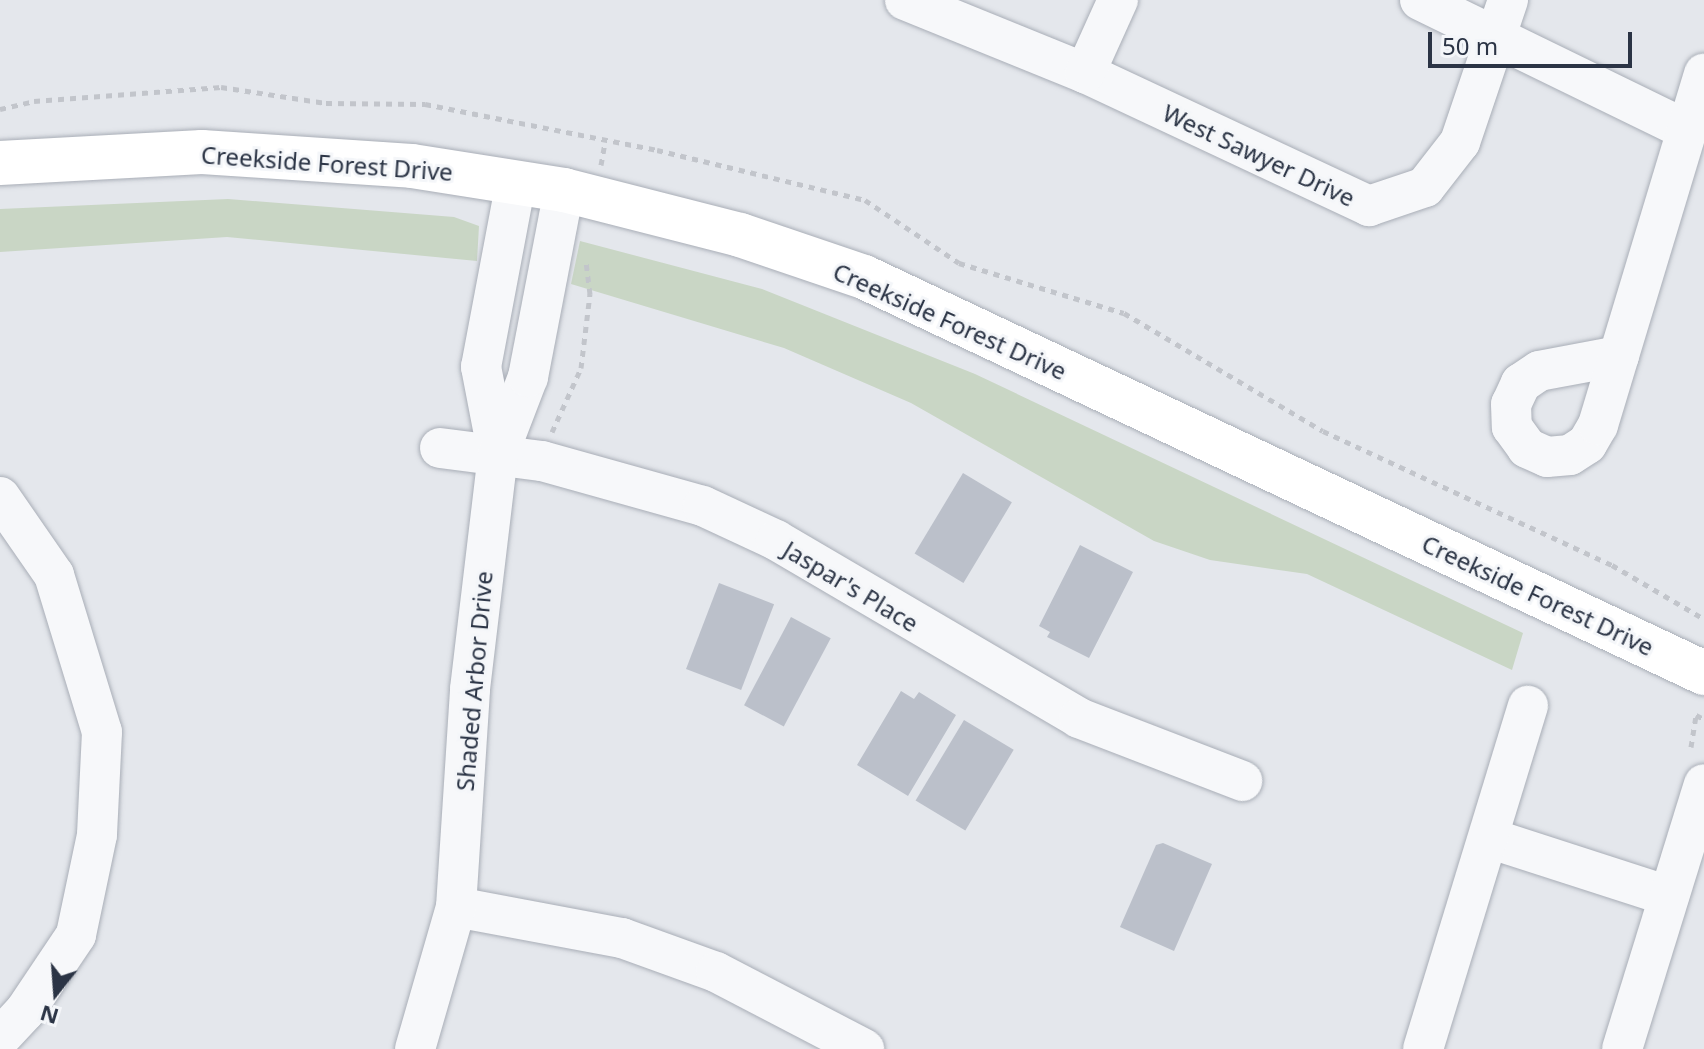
<!DOCTYPE html>
<html>
<head>
<meta charset="utf-8">
<style>
  body { margin:0 }
  #map { position:relative; width:1704px; height:1049px; overflow:hidden; background:#e4e7ec; font-family:"Noto Sans",sans-serif }
  div>[style] { position:absolute }
  .green>* { inset:0; background:#c9d6c5 }
  .building>* { inset:0; background:#bbc0ca; transform-origin:0 0 }
  .path>* { height:5px; margin-top:-2.5px; transform-origin:0; background:repeating-linear-gradient(90deg,#c2c5cb 0 6px,transparent 0 12px) }
  .roads { filter:drop-shadow(0 0 2px #a9aeb7) drop-shadow(0 0 2px #a9aeb7) }
  .minor>* { height:40px; margin:-20px; padding:0 20px; transform-origin:20px; border-radius:20px; background:#f7f8fa }
  .major>* { height:44px; margin:-22px; padding:0 22px; transform-origin:22px; border-radius:22px; background:#fff }
  span { translate:-50% -50%; white-space:nowrap; text-align:center; line-height:1.15; -webkit-text-stroke:6px #f4f6f9; paint-order:stroke }
  .street-label { font-size:24px; color:#2b3445 }
  .north { position:absolute; left:16px; top:953px; width:80px; height:80px; -webkit-text-stroke:6px #f4f6f9; paint-order:stroke; rotate:197deg; font-size:22px; font-weight:700; line-height:32px; text-align:center; color:#2b3445 }
  .north::after { content:''; display:block; margin:auto; width:28px; height:36px; background:#2b3445; clip-path:polygon(50% 0,100% 100%,50% 72%,0 100%) }
  .scale { position:absolute; left:1428px; top:32px; width:204px; height:36px; box-sizing:border-box; border:4px solid #2b3445; border-top:0; padding-left:10px; font-size:24px; line-height:28px; white-space:nowrap; color:#2b3445; -webkit-text-stroke:6px #f4f6f9; paint-order:stroke }
</style>
</head>
<body>
<div id="map">
  <div class="green">
    <div style="clip-path:polygon(228px 199px,454px 217px,479px 226px,477px 261px,227px 237px,0 252px,0 209px)"></div>
    <div style="clip-path:polygon(580px 241px,762px 289px,975px 374px,1523px 633px,1512px 670px,1307px 574px,1210px 560px,1154px 541px,911px 403px,784px 348px,571px 284px)"></div>
  </div>
  <div class="building">
    <div style="left:963px;top:473px;width:57px;height:94px;rotate:31deg"></div>
    <div style="clip-path:polygon(1080px 545px,1133px 572px,1089px 658px,1047px 637px,1050px 632px,1039px 626px)"></div>
    <div style="left:719px;top:583px;width:59px;height:92px;rotate:21deg"></div>
    <div style="left:791px;top:617px;width:45px;height:100px;rotate:28deg"></div>
    <div style="clip-path:polygon(901px 691px,914px 699px,919px 692px,956px 715px,908px 796px,857px 765px)"></div>
    <div style="left:964px;top:720px;width:58px;height:94px;rotate:31deg"></div>
    <div style="clip-path:polygon(1163px 843px,1212px 864px,1174px 951px,1120px 927px,1156px 845px)"></div>
  </div>
  <div class="path">
    <div style="left:0;top:109px;width:35px;rotate:-13deg"></div>
    <div style="left:34px;top:101px;width:188px;rotate:-4.3deg"></div>
    <div style="left:221px;top:87px;width:106px;rotate:8.7deg"></div>
    <div style="left:326px;top:103px;width:99px;rotate:0.6deg"></div>
    <div style="left:425px;top:104px;width:237px;rotate:11.2deg"></div>
    <div style="left:657px;top:150px;width:214px;rotate:13.5deg"></div>
    <div style="left:865px;top:200px;width:113px;rotate:33.8deg"></div>
    <div style="left:959px;top:263px;width:172px;rotate:16.9deg"></div>
    <div style="left:1124px;top:313px;width:231px;rotate:30.7deg"></div>
    <div style="left:1323px;top:431px;width:319px;rotate:24.9deg"></div>
    <div style="left:1612px;top:565px;width:107px;rotate:30.4deg"></div>
    <div style="left:601px;top:165px;width:22px;rotate:-80deg"></div>
    <div style="left:552px;top:432px;width:70px;rotate:-65.6deg"></div>
    <div style="left:581px;top:368px;width:75px;rotate:-83.1deg"></div>
    <div style="left:590px;top:294px;width:32px;rotate:-97deg"></div>
    <div style="left:1691px;top:747px;width:32px;rotate:-81deg"></div>
    <div style="left:1696px;top:715px;width:9px;rotate:27deg"></div>
  </div>
  <div class="roads">
    <div class="minor">
      <div style="left:905px;top:0;width:194px;rotate:22.1deg"></div>
      <div style="left:1085px;top:73px;width:314px;rotate:25.1deg"></div>
      <div style="left:1369px;top:206px;width:59px;rotate:-18.7deg"></div>
      <div style="left:1425px;top:187px;width:57px;rotate:-52.1deg"></div>
      <div style="left:1460px;top:142px;width:150px;rotate:-71.3deg"></div>
      <div style="left:1420px;top:0;width:295px;rotate:26deg"></div>
      <div style="left:1085px;top:73px;width:80px;rotate:-65.7deg"></div>
      <div style="left:1619px;top:356px;width:81px;rotate:169.4deg"></div>
      <div style="left:1539px;top:371px;width:22px;rotate:146deg"></div>
      <div style="left:1521px;top:383px;width:23px;rotate:115deg"></div>
      <div style="left:1511px;top:404px;width:23px;rotate:88deg"></div>
      <div style="left:1512px;top:427px;width:26px;rotate:54deg"></div>
      <div style="left:1527px;top:448px;width:22px;rotate:24deg"></div>
      <div style="left:1547px;top:457px;width:23px;rotate:-5deg"></div>
      <div style="left:1570px;top:455px;width:20px;rotate:-33deg"></div>
      <div style="left:1587px;top:444px;width:22px;rotate:-60deg"></div>
      <div style="left:1598px;top:425px;width:367px;rotate:-73.2deg"></div>
      <div style="left:440px;top:448px;width:103px;rotate:7.3deg"></div>
      <div style="left:542px;top:461px;width:167px;rotate:15.6deg"></div>
      <div style="left:703px;top:506px;width:81px;rotate:25deg"></div>
      <div style="left:776px;top:540px;width:351px;rotate:30.4deg"></div>
      <div style="left:1079px;top:718px;width:175px;rotate:21.1deg"></div>
      <div style="left:498px;top:455px;width:90px;rotate:-100.9deg"></div>
      <div style="left:481px;top:367px;width:188px;rotate:-79.3deg"></div>
      <div style="left:0;top:497px;width:95px;rotate:55.3deg"></div>
      <div style="left:54px;top:575px;width:164px;rotate:73deg"></div>
      <div style="left:102px;top:732px;width:103px;rotate:92.8deg"></div>
      <div style="left:97px;top:835px;width:102px;rotate:101.9deg"></div>
      <div style="left:76px;top:935px;width:92px;rotate:123.9deg"></div>
      <div style="left:25px;top:1011px;width:37px;rotate:133deg"></div>
      <div style="left:1489px;top:838px;width:189px;rotate:17.9deg"></div>
      <div style="left:456px;top:907px;width:169px;rotate:10.6deg"></div>
      <div style="left:622px;top:938px;width:100px;rotate:19.9deg"></div>
      <div style="left:716px;top:972px;width:167px;rotate:27.5deg"></div>
      <div style="left:415px;top:1049px;width:148px;rotate:-73.9deg"></div>
      <div style="left:456px;top:907px;width:218px;rotate:-86.3deg"></div>
      <div style="left:470px;top:689px;width:236px;rotate:-83.2deg"></div>
      <div style="left:498px;top:455px;width:84px;rotate:-69deg"></div>
      <div style="left:528px;top:377px;width:190px;rotate:-79.1deg"></div>
      <div style="left:1423px;top:1049px;width:359px;rotate:-73deg"></div>
      <div style="left:1622px;top:1049px;width:277px;rotate:-72.8deg"></div>
    </div>
    <div class="major">
      <div style="left:0;top:163px;width:202px;rotate:-3.1deg"></div>
      <div style="left:202px;top:152px;width:210px;rotate:3.8deg"></div>
      <div style="left:412px;top:166px;width:154px;rotate:9deg"></div>
      <div style="left:564px;top:190px;width:182px;rotate:14.3deg"></div>
      <div style="left:740px;top:235px;width:131px;rotate:18.7deg"></div>
      <div style="left:864px;top:277px;width:929px;rotate:25.24deg"></div>
    </div>
  </div>
  <div class="street-label">
    <span style="left:1259px;top:155px;rotate:25deg">West Sawyer Drive</span>
    <span style="left:327px;top:163px;rotate:4deg">Creekside Forest Drive</span>
    <span style="left:950px;top:321px;rotate:24deg">Creekside Forest Drive</span>
    <span style="left:851px;top:586px;rotate:31deg">Jaspar's Place</span>
    <span style="left:1538px;top:595px;rotate:25deg">Creekside Forest Drive</span>
    <span style="left:474px;top:681px;rotate:-85deg">Shaded Arbor Drive</span>
  </div>
  <div class="north">N</div>
  <div class="scale">50 m</div>
</div>
</body>
</html>
